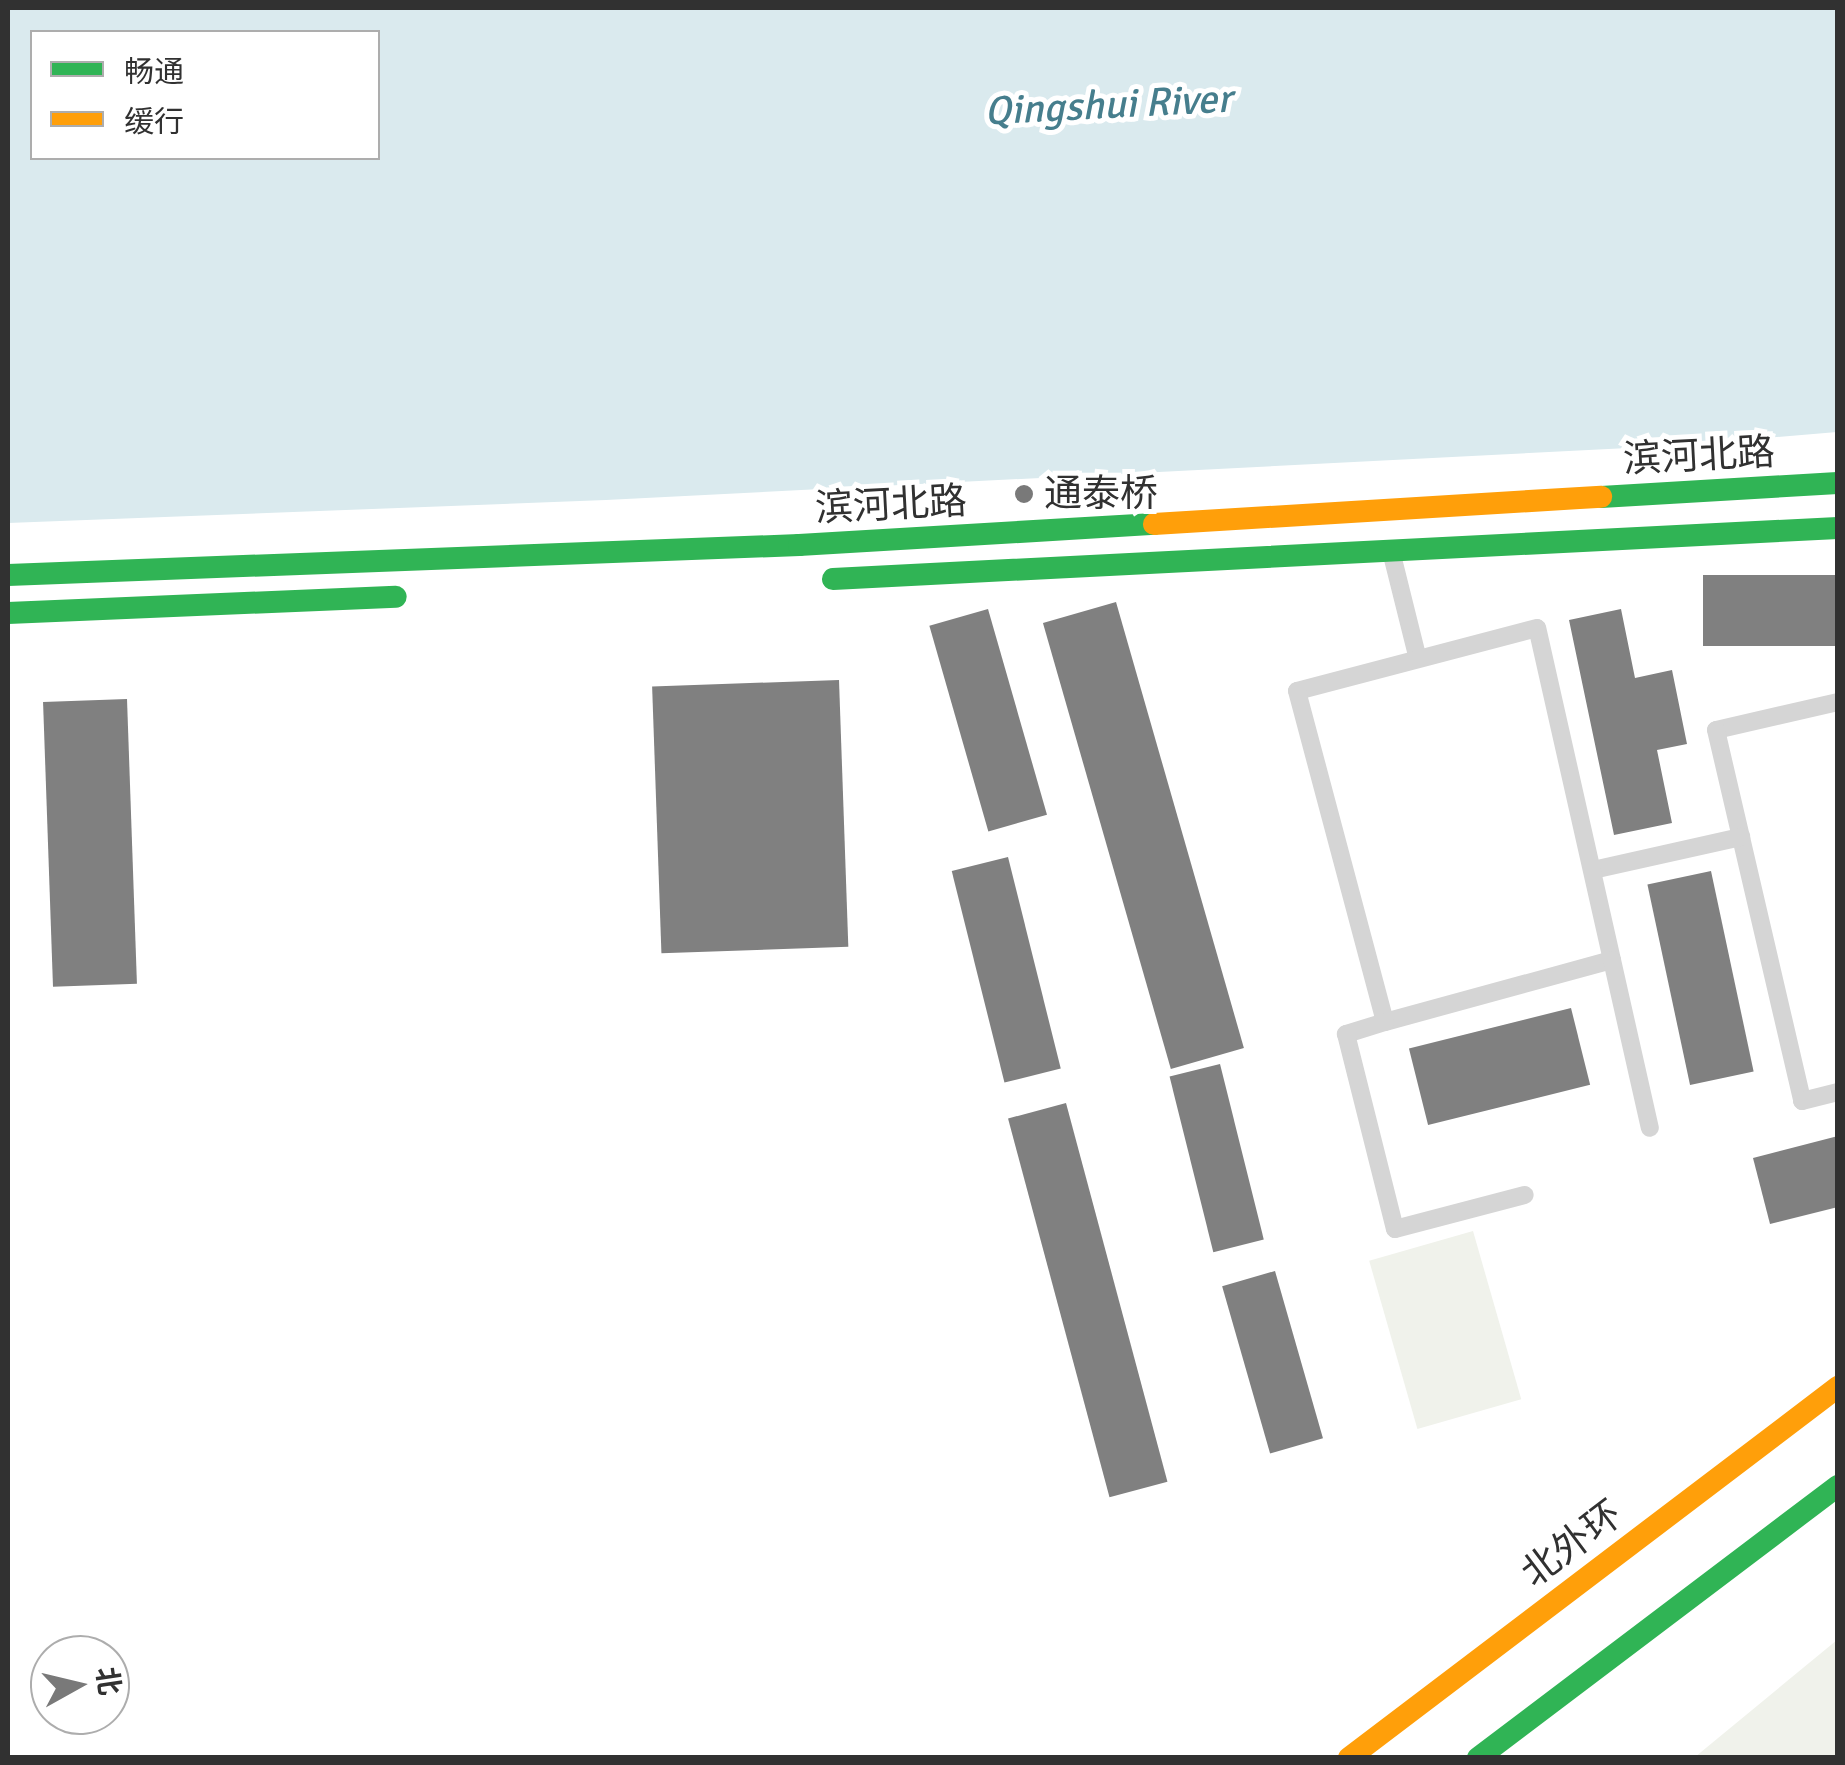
<!DOCTYPE html>
<html>
<head>
<meta charset="utf-8">
<style>
  body { margin:0 }
  #map { position:relative; width:1845px; height:1765px; overflow:hidden; background:#fff; font-family:Signika,"Noto Sans SC",sans-serif }
  div>[style] { position:absolute }
  .green>* { inset:0; background:#f0f2eb; transform-origin:0 0 }
  .water>* { inset:0; background:#daeaee }
  .building>* { inset:0; background:#808080; transform-origin:0 0 }
  .lane>* { height:18px; margin:-9px; padding:0 9px; transform-origin:9px; border-radius:9px; background:#d5d5d5 }
  .fast>* { height:22px; margin:-11px; padding:0 11px; transform-origin:11px; border-radius:11px; background:#30b455 }
  .slow>* { height:22px; margin:-11px; padding:0 11px; transform-origin:11px; border-radius:11px; background:#ff9f0a }
  .dots>* { width:28px; height:28px; translate:-50% -50%; box-sizing:border-box; border:5px solid #fff; border-radius:50% }
  span { translate:-50% -50%; white-space:nowrap; text-align:center; line-height:1.15; -webkit-text-stroke:10px #fff; paint-order:stroke }
  .street-label { font-size:38px; color:#313131 }
  .poi-label { font-size:38px; color:#313131 }
  .left { translate:0 -50%; text-align:left }
  .water-label { font-size:40px; color:#467e8d; font-style:italic }
  .frame { position:absolute; inset:0; border:10px solid #313131; pointer-events:none }
  .legend { position:absolute; left:30px; top:30px; width:350px; height:130px; box-sizing:border-box; background:#fff; border:2px solid #adadad; margin:0; padding:12px 18px; list-style:none; font-size:30px; color:#313131 }
  .legend li { display:flex; align-items:center; gap:20px; height:50px }
  .legend b { width:50px; border:2px solid #adadad }
  .north { position:absolute; left:30px; top:1635px; width:100px; height:100px; box-sizing:border-box; background:#fff; border:2px solid #adadad; border-radius:50%; rotate:82deg; font-size:28px; font-weight:700; line-height:40px; text-align:center; color:#313131 }
  .north::after { content:''; display:block; margin:auto; width:35px; height:45px; background:#797979; clip-path:polygon(50% 0,100% 100%,50% 72%,0 100%) }
</style>
</head>
<body>
<div id="map">
  <div class="green">
    <div style="left:1473px;top:1231px;width:175px;height:108px;rotate:74deg"></div>
    <div style="clip-path:polygon(1837px 1640px,1837px 1757px,1695px 1757px)"></div>
  </div>
  <div class="water">
    <div style="clip-path:polygon(evenodd,8px 8px,1837px 8px,1837px 432px,1668px 446px,606px 500px,8px 523px,8px 8px,32px 32px,378px 32px,378px 158px,32px 158px,32px 32px)"></div>
  </div>
  <div class="building">
    <div style="left:1838px;top:575px;width:71px;height:135px;rotate:90deg"></div>
    <div style="left:1116px;top:602px;width:464px;height:76px;rotate:74deg"></div>
    <div style="left:988px;top:609px;width:214px;height:61px;rotate:74deg"></div>
    <div style="clip-path:polygon(1621px 609px,1635px 678px,1672px 670px,1687px 744px,1657px 750px,1672px 823px,1614px 835px,1569px 620px)"></div>
    <div style="left:839px;top:680px;width:267px;height:187px;rotate:88deg"></div>
    <div style="left:127px;top:699px;width:285px;height:84px;rotate:88deg"></div>
    <div style="left:1008px;top:857px;width:218px;height:58px;rotate:76deg"></div>
    <div style="left:1711px;top:871px;width:205px;height:65px;rotate:78deg"></div>
    <div style="left:1571px;top:1008px;width:79px;height:167px;rotate:76deg"></div>
    <div style="left:1220px;top:1064px;width:181px;height:52px;rotate:76deg"></div>
    <div style="left:1066px;top:1103px;width:392px;height:60px;rotate:75deg"></div>
    <div style="clip-path:polygon(1838px 1136px,1838px 1207px,1770px 1224px,1753px 1158px)"></div>
    <div style="left:1275px;top:1271px;width:174px;height:55px;rotate:74deg"></div>
  </div>
  <div class="lane">
    <div style="left:1392px;top:555px;width:107px;rotate:76deg"></div>
    <div style="left:1838px;top:702px;width:125px;rotate:167.1deg"></div>
    <div style="left:1716px;top:730px;width:381px;rotate:76.9deg"></div>
    <div style="left:1802px;top:1101px;width:37px;rotate:-14deg"></div>
    <div style="left:1593px;top:870px;width:152px;rotate:-12.6deg"></div>
    <div style="left:1612px;top:960px;width:340px;rotate:-102.7deg"></div>
    <div style="left:1537px;top:628px;width:248px;rotate:165.3deg"></div>
    <div style="left:1297px;top:691px;width:342px;rotate:75.1deg"></div>
    <div style="left:1385px;top:1022px;width:235px;rotate:-15.3deg"></div>
    <div style="left:1612px;top:960px;width:172px;rotate:77.3deg"></div>
    <div style="left:1385px;top:1022px;width:41px;rotate:162.9deg"></div>
    <div style="left:1346px;top:1034px;width:201px;rotate:75.9deg"></div>
    <div style="left:1395px;top:1229px;width:134px;rotate:-14.7deg"></div>
  </div>
  <div class="fast">
    <div style="left:1601px;top:497px;width:237px;rotate:-3.4deg"></div>
    <div style="left:8px;top:575px;width:792px;rotate:-2.17deg"></div>
    <div style="left:799px;top:545px;width:356px;rotate:-3.4deg"></div>
    <div style="left:833px;top:579px;width:1006px;rotate:-2.91deg"></div>
    <div style="left:8px;top:613px;width:388px;rotate:-2.4deg"></div>
    <div style="left:1478px;top:1758px;width:451px;rotate:-37.1deg"></div>
  </div>
  <div class="slow">
    <div style="left:1154px;top:524px;width:448px;rotate:-3.5deg"></div>
    <div style="left:1349px;top:1758px;width:614px;rotate:-37.19deg"></div>
  </div>
  <div class="dots">
    <div style="left:1024px;top:494px;background:#797979"></div>
  </div>
  <div class="street-label">
    <span style="left:1699px;top:456px;rotate:-3deg">滨河北路</span>
    <span style="left:891px;top:505px;rotate:-3deg">滨河北路</span>
    <span style="left:1572px;top:1544px;rotate:-37deg">北外环</span>
  </div>
  <div class="poi-label">
    <span class="left" style="left:1044px;top:494px">通泰桥</span>
  </div>
  <div class="water-label">
    <span style="left:1108px;top:105px;rotate:-3deg">Qingshui River</span>
  </div>
  <div class="frame"></div>
  <ul class="legend">
  <li><b style="height:12px;background:#30b455"></b>畅通</li>
  <li><b style="height:12px;background:#ff9f0a"></b>缓行</li>
  </ul>
  <div class="north">北</div>
</div>
</body>
</html>
